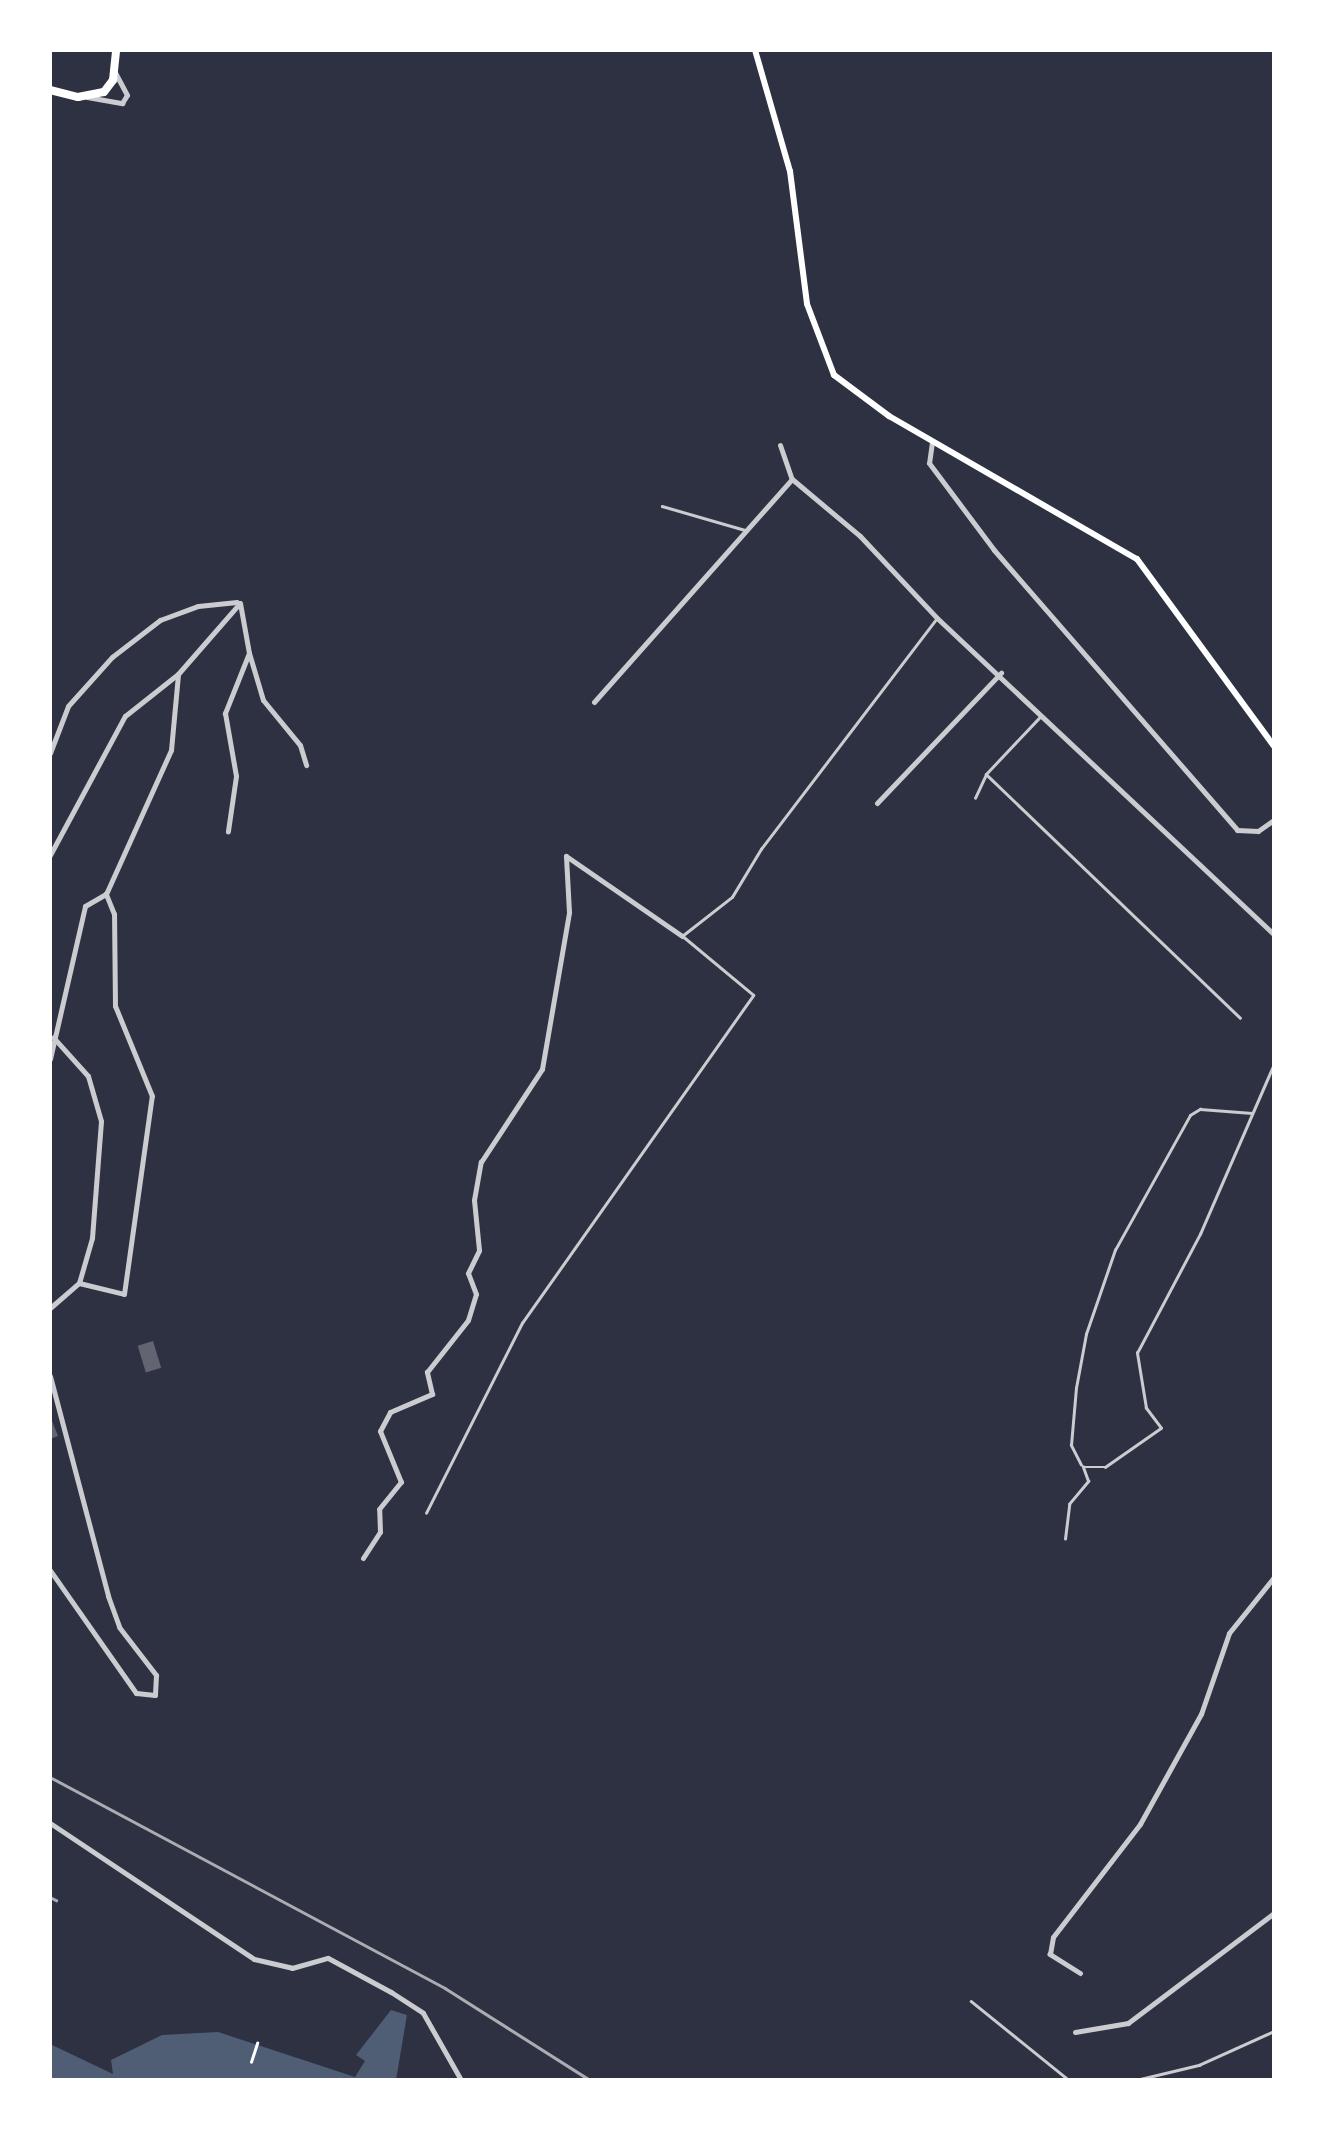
<!DOCTYPE html>
<html>
<head>
<meta charset="utf-8">
<style>
  body { margin:0 }
  #map { position:relative; width:1324px; height:2130px; overflow:hidden; background:#2d3142; font-family:Rubik,sans-serif }
  div>[style] { position:absolute }
  .water>* { inset:0; background:#4f5d75 }
  .building>* { inset:0; background:#626471; transform-origin:0 0 }
  .path>* { height:2.5px; margin:-1.25px; padding:0 1.25px; transform-origin:1.25px; border-radius:1.25px; background:#fff }
  .service>* { height:2.5px; margin:-1.25px; padding:0 1.25px; transform-origin:1.25px; border-radius:1.25px; background:#caccd0 }
  .minor>* { height:5px; margin:-2.5px; padding:0 2.5px; transform-origin:2.5px; border-radius:2.5px; background:#caccd0 }
  .secondary>* { height:6px; margin:-3px; padding:0 3px; transform-origin:3px; border-radius:3px; background:#fff }
  .primary>* { height:8px; margin:-4px; padding:0 4px; transform-origin:4px; border-radius:4px; background:#fff }
  .rail>* { height:2.5px; margin:-1.25px; padding:0 1.25px; transform-origin:1.25px; border-radius:1.25px; background:#abadb3 }
  span { translate:-50% -50%; white-space:nowrap; text-align:center; line-height:1.15; -webkit-text-stroke:10px #fff; paint-order:stroke }
  .frame { position:absolute; inset:0; border:52px solid #fff; pointer-events:none }
</style>
</head>
<body>
<div id="map">
  <div class="water">
    <div style="clip-path:polygon(391px 2010px,407px 2015px,396px 2080px,50px 2080px,50px 2044px,113px 2074px,111px 2060px,162px 2035px,218px 2032px,355px 2077px,365px 2061px,356px 2055px)"></div>
  </div>
  <div class="building">
    <div style="left:153px;top:1341px;width:28px;height:16px;rotate:73deg"></div>
    <div style="clip-path:polygon(50px 1416px,58px 1436px,50px 1439px)"></div>
  </div>
  <div class="path">
    <div style="left:251px;top:2062px;width:20px;rotate:-72deg"></div>
  </div>
  <div class="service">
    <div style="left:662px;top:506px;width:86px;rotate:16.1deg"></div>
    <div style="left:986px;top:774px;width:352px;rotate:43.8deg"></div>
    <div style="left:975px;top:798px;width:26px;rotate:-65deg"></div>
    <div style="left:986px;top:774px;width:77px;rotate:-46.6deg"></div>
    <div style="left:1081px;top:1465px;width:22px;rotate:-117deg"></div>
    <div style="left:1071px;top:1445px;width:57px;rotate:-85deg"></div>
    <div style="left:1076px;top:1388px;width:55px;rotate:-79.5deg"></div>
    <div style="left:1086px;top:1334px;width:89px;rotate:-71deg"></div>
    <div style="left:1115px;top:1250px;width:154px;rotate:-60.9deg"></div>
    <div style="left:1190px;top:1115px;width:12px;rotate:-31deg"></div>
    <div style="left:1200px;top:1109px;width:52px;rotate:4.4deg"></div>
    <div style="left:426px;top:1513px;width:213px;rotate:-63.2deg"></div>
    <div style="left:522px;top:1323px;width:401px;rotate:-54.8deg"></div>
    <div style="left:753px;top:995px;width:92px;rotate:-140.3deg"></div>
    <div style="left:682px;top:936px;width:63px;rotate:-38deg"></div>
    <div style="left:732px;top:897px;width:56px;rotate:-58.9deg"></div>
    <div style="left:761px;top:849px;width:289px;rotate:-52.7deg"></div>
    <div style="left:1065px;top:1539px;width:35px;rotate:-83deg"></div>
    <div style="left:1069px;top:1504px;width:30px;rotate:-50deg"></div>
    <div style="left:1088px;top:1481px;width:15px;rotate:-110deg"></div>
    <div style="left:1083px;top:1467px;width:22px"></div>
    <div style="left:1105px;top:1467px;width:68px;rotate:-34.9deg"></div>
    <div style="left:1161px;top:1428px;width:25px;rotate:-127deg"></div>
    <div style="left:1146px;top:1408px;width:56px;rotate:-99.3deg"></div>
    <div style="left:1137px;top:1353px;width:135px;rotate:-62.1deg"></div>
    <div style="left:1200px;top:1234px;width:185px;rotate:-66.5deg"></div>
    <div style="left:971px;top:2001px;width:126px;rotate:38.9deg"></div>
    <div style="left:1136px;top:2080px;width:65px;rotate:-13.4deg"></div>
    <div style="left:1199px;top:2065px;width:82px;rotate:-24.4deg"></div>
  </div>
  <div class="minor">
    <div style="left:87px;top:97px;width:36px;rotate:10deg"></div>
    <div style="left:122px;top:103px;width:9px;rotate:-58deg"></div>
    <div style="left:127px;top:95px;width:26px;rotate:-118deg"></div>
    <div style="left:932px;top:442px;width:21px;rotate:98deg"></div>
    <div style="left:929px;top:463px;width:109px;rotate:53.2deg"></div>
    <div style="left:994px;top:550px;width:371px;rotate:49deg"></div>
    <div style="left:1237px;top:830px;width:21px;rotate:3deg"></div>
    <div style="left:1258px;top:831px;width:19px;rotate:-35deg"></div>
    <div style="left:780px;top:445px;width:36px;rotate:71deg"></div>
    <div style="left:792px;top:479px;width:89px;rotate:40deg"></div>
    <div style="left:860px;top:536px;width:112px;rotate:46.8deg"></div>
    <div style="left:937px;top:618px;width:462px;rotate:43.2deg"></div>
    <div style="left:249px;top:653px;width:49px;rotate:73.4deg"></div>
    <div style="left:263px;top:700px;width:58px;rotate:50.6deg"></div>
    <div style="left:300px;top:745px;width:21px;rotate:73deg"></div>
    <div style="left:594px;top:702px;width:298px;rotate:-48.4deg"></div>
    <div style="left:50px;top:753px;width:50px;rotate:-69deg"></div>
    <div style="left:68px;top:706px;width:66px;rotate:-48.1deg"></div>
    <div style="left:112px;top:657px;width:61px;rotate:-37.6deg"></div>
    <div style="left:160px;top:620px;width:40px;rotate:-20.2deg"></div>
    <div style="left:198px;top:606px;width:39px;rotate:-6deg"></div>
    <div style="left:877px;top:803px;width:180px;rotate:-46.4deg"></div>
    <div style="left:50px;top:855px;width:158px;rotate:-61.7deg"></div>
    <div style="left:125px;top:716px;width:68px;rotate:-38.4deg"></div>
    <div style="left:178px;top:674px;width:94px;rotate:-48.9deg"></div>
    <div style="left:240px;top:603px;width:51px;rotate:79.8deg"></div>
    <div style="left:249px;top:653px;width:65px;rotate:111.8deg"></div>
    <div style="left:225px;top:713px;width:64px;rotate:80.1deg"></div>
    <div style="left:236px;top:776px;width:56px;rotate:98.3deg"></div>
    <div style="left:50px;top:1059px;width:157px;rotate:-77.1deg"></div>
    <div style="left:85px;top:906px;width:24px;rotate:-30deg"></div>
    <div style="left:106px;top:894px;width:158px;rotate:-65.7deg"></div>
    <div style="left:171px;top:750px;width:75px;rotate:-84.7deg"></div>
    <div style="left:79px;top:1283px;width:46px;rotate:13.7deg"></div>
    <div style="left:124px;top:1294px;width:200px;rotate:-82deg"></div>
    <div style="left:152px;top:1096px;width:97px;rotate:-112.3deg"></div>
    <div style="left:115px;top:1006px;width:92px;rotate:-90.6deg"></div>
    <div style="left:114px;top:914px;width:22px;rotate:-112deg"></div>
    <div style="left:50px;top:1308px;width:38px;rotate:-41deg"></div>
    <div style="left:79px;top:1283px;width:47px;rotate:-73.9deg"></div>
    <div style="left:92px;top:1238px;width:117px;rotate:-85.6deg"></div>
    <div style="left:101px;top:1121px;width:47px;rotate:-106.1deg"></div>
    <div style="left:88px;top:1076px;width:52px;rotate:-131.9deg"></div>
    <div style="left:50px;top:1376px;width:228px;rotate:75.2deg"></div>
    <div style="left:108px;top:1596px;width:33px;rotate:70deg"></div>
    <div style="left:119px;top:1627px;width:61px;rotate:52.4deg"></div>
    <div style="left:156px;top:1675px;width:20px;rotate:93deg"></div>
    <div style="left:155px;top:1695px;width:19px;rotate:-174deg"></div>
    <div style="left:136px;top:1693px;width:150px;rotate:-125deg"></div>
    <div style="left:363px;top:1558px;width:31px;rotate:-57deg"></div>
    <div style="left:380px;top:1532px;width:23px;rotate:-92deg"></div>
    <div style="left:379px;top:1509px;width:35px;rotate:-51deg"></div>
    <div style="left:401px;top:1482px;width:55px;rotate:-112.4deg"></div>
    <div style="left:380px;top:1431px;width:21px;rotate:-62deg"></div>
    <div style="left:390px;top:1412px;width:46px;rotate:-23.2deg"></div>
    <div style="left:432px;top:1394px;width:23px;rotate:-103deg"></div>
    <div style="left:427px;top:1372px;width:66px;rotate:-51.7deg"></div>
    <div style="left:468px;top:1320px;width:27px;rotate:-73deg"></div>
    <div style="left:476px;top:1294px;width:22px;rotate:-111deg"></div>
    <div style="left:468px;top:1273px;width:25px;rotate:-64deg"></div>
    <div style="left:479px;top:1250px;width:50px;rotate:-95.7deg"></div>
    <div style="left:474px;top:1200px;width:39px;rotate:-80deg"></div>
    <div style="left:481px;top:1162px;width:111px;rotate:-56.7deg"></div>
    <div style="left:542px;top:1069px;width:159px;rotate:-80.2deg"></div>
    <div style="left:569px;top:912px;width:56px;rotate:-93.1deg"></div>
    <div style="left:566px;top:856px;width:141px;rotate:34.6deg"></div>
    <div style="left:50px;top:1823px;width:245px;rotate:33.7deg"></div>
    <div style="left:254px;top:1959px;width:39px;rotate:13deg"></div>
    <div style="left:292px;top:1968px;width:37px;rotate:-16deg"></div>
    <div style="left:328px;top:1958px;width:72px;rotate:28.4deg"></div>
    <div style="left:391px;top:1992px;width:38px;rotate:33deg"></div>
    <div style="left:423px;top:2013px;width:77px;rotate:60.4deg"></div>
    <div style="left:1080px;top:1973px;width:36px;rotate:-148deg"></div>
    <div style="left:1050px;top:1954px;width:17px;rotate:-80deg"></div>
    <div style="left:1053px;top:1937px;width:143px;rotate:-52.4deg"></div>
    <div style="left:1140px;top:1824px;width:126px;rotate:-61deg"></div>
    <div style="left:1201px;top:1714px;width:86px;rotate:-70.9deg"></div>
    <div style="left:1229px;top:1633px;width:72px;rotate:-51.2deg"></div>
    <div style="left:1075px;top:2032px;width:54px;rotate:-9.6deg"></div>
    <div style="left:1128px;top:2023px;width:183px;rotate:-37deg"></div>
  </div>
  <div class="secondary">
    <div style="left:755px;top:50px;width:126px;rotate:73.9deg"></div>
    <div style="left:790px;top:171px;width:134px;rotate:82.7deg"></div>
    <div style="left:807px;top:304px;width:76px;rotate:69.2deg"></div>
    <div style="left:834px;top:375px;width:69px;rotate:36.7deg"></div>
    <div style="left:889px;top:416px;width:286px;rotate:30deg"></div>
    <div style="left:1137px;top:559px;width:232px;rotate:53.8deg"></div>
  </div>
  <div class="primary">
    <div style="left:50px;top:90px;width:29px;rotate:14deg"></div>
    <div style="left:78px;top:97px;width:26px;rotate:-11deg"></div>
    <div style="left:104px;top:92px;width:15px;rotate:-53deg"></div>
    <div style="left:113px;top:80px;width:30px;rotate:-84deg"></div>
  </div>
  <div class="rail">
    <div style="left:50px;top:1777px;width:448px;rotate:28.1deg"></div>
    <div style="left:445px;top:1988px;width:172px;rotate:32.4deg"></div>
    <div style="left:50px;top:1897px;width:7px;rotate:27deg"></div>
  </div>
  <div class="frame"></div>
</div>
</body>
</html>
